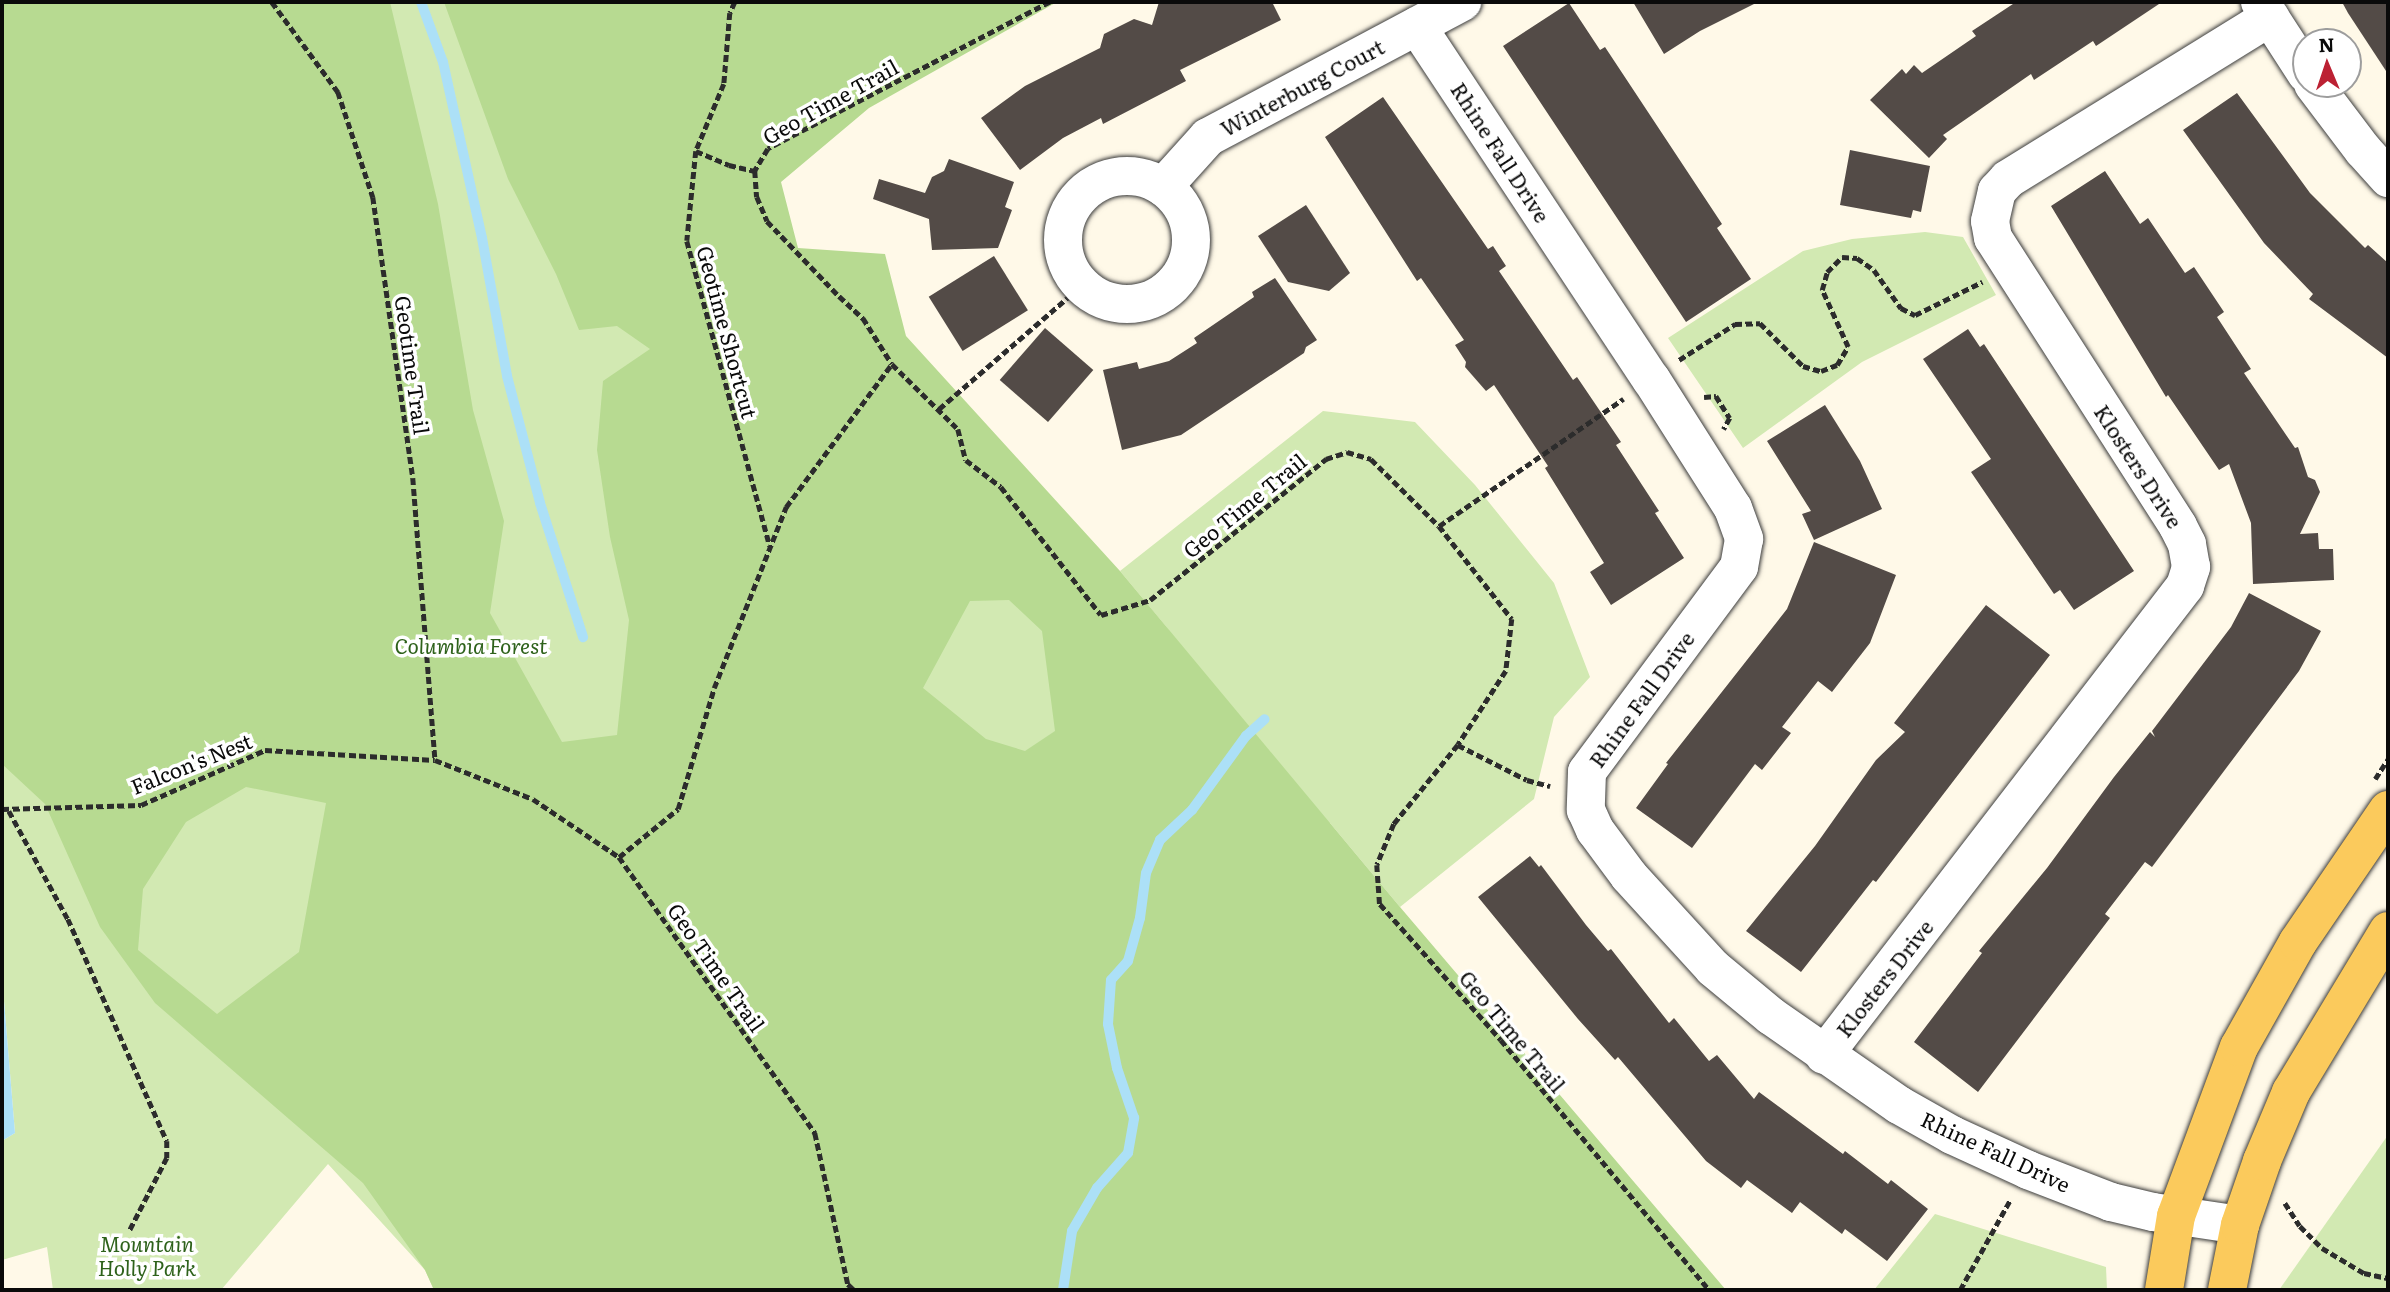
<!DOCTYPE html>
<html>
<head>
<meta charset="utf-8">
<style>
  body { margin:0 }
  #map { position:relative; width:2390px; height:1292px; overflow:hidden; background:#fff9e8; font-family:Literata,serif }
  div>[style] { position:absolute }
  .green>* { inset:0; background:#d2e9b2 }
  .forest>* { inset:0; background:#b7da91 }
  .water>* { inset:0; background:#ace0f7 }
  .stream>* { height:10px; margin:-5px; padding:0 5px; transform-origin:5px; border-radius:5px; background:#ace0f7 }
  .building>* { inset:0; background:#534b47; transform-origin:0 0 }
  .path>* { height:4.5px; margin-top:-2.25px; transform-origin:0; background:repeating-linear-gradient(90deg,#2c2c2c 0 7px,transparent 0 10.5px) }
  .roads { filter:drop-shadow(0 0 2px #3d3d3d) drop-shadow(0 0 2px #3d3d3d) }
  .minor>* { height:38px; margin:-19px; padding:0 19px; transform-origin:19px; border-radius:19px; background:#fff }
  .minor>.ring { margin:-19px; padding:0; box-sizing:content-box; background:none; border:38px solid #fff; border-radius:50% }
  .major>* { height:38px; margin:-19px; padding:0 19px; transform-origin:19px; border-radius:19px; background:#fbca5c }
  span { translate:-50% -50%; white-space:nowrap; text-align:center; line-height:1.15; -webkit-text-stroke:7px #fff; paint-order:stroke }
  .street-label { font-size:21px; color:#0a0a0a }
  .park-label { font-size:21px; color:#2e621b; font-style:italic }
  .frame { position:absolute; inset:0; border:4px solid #0a0a0a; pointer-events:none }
  .north { position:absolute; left:2292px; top:28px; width:70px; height:70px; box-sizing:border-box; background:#fff; border:2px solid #9d9d9d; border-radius:50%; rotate:358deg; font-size:19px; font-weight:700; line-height:28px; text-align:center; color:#0a0a0a }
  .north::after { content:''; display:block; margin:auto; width:24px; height:32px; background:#bc2133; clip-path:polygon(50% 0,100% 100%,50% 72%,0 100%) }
</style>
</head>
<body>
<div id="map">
  <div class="green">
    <div style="clip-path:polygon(2px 2px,1007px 2px,685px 187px,1169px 630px,1120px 571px,1323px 411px,1415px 422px,1475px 485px,1554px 583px,1590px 677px,1554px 717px,1534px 799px,1400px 907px,1330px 823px,434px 1290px,425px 1270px,328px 1164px,221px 1290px,53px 1290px,47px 1247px,2px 1260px,2px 1141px,15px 1133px,2px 977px)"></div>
    <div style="clip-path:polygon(1925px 232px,1963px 237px,1996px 295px,1862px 362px,1743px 448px,1668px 338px,1803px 251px,1852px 239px)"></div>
    <div style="clip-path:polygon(2388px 1135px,2388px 1290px,2279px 1290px)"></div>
    <div style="clip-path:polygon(1935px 1214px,2106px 1267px,2107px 1290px,1874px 1290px)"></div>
  </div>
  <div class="forest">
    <div style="clip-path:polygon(evenodd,2px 2px,390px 2px,438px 204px,473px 410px,504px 521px,490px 613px,562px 742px,617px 735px,629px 620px,610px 537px,597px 450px,603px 381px,650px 349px,617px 326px,579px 330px,556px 274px,508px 179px,444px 2px,1057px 2px,869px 108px,781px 182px,798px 248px,885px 254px,906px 336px,1120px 571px,1400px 907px,1726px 1290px,434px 1290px,425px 1270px,363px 1183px,155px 1003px,100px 927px,45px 804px,2px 764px,2px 2px,1009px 600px,1042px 631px,1055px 731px,1025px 751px,986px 739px,923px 688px,970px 601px,1009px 600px,2px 2px,246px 787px,326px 803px,299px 952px,217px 1014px,138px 950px,143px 889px,186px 822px,246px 787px)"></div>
  </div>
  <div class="water">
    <div style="clip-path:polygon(2px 977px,15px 1133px,2px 1141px)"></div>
  </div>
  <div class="stream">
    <div style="left:421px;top:2px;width:64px;rotate:69.9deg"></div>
    <div style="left:443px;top:62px;width:180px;rotate:77.5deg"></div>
    <div style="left:482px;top:238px;width:140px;rotate:79.7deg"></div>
    <div style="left:507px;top:376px;width:131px;rotate:75.4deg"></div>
    <div style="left:540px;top:503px;width:141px;rotate:72.2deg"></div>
    <div style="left:1063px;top:1290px;width:60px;rotate:-81.3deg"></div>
    <div style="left:1072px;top:1231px;width:50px;rotate:-59.8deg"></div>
    <div style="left:1097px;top:1188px;width:47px;rotate:-48.5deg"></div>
    <div style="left:1128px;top:1153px;width:36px;rotate:-80deg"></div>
    <div style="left:1134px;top:1118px;width:53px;rotate:-108.8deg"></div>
    <div style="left:1117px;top:1068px;width:45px;rotate:-101.6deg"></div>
    <div style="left:1108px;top:1024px;width:44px;rotate:-86.1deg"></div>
    <div style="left:1111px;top:980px;width:25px;rotate:-48deg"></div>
    <div style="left:1128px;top:961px;width:45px;rotate:-74.4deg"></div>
    <div style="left:1140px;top:918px;width:45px;rotate:-82.4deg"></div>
    <div style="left:1146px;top:873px;width:36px;rotate:-67deg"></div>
    <div style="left:1160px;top:840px;width:44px;rotate:-43.2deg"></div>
    <div style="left:1192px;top:810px;width:92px;rotate:-53.9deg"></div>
    <div style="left:1246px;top:736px;width:25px;rotate:-42deg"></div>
  </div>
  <div class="building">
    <div style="clip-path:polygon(1159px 2px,1272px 2px,1281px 20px,1180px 70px,1186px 81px,1103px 124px,1101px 118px,1063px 138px,1020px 170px,981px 118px,1025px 86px,1100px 48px,1104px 34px,1134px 19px,1152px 25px)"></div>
    <div style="clip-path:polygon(1633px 2px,1758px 2px,1700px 31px,1664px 54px)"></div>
    <div style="clip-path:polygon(2016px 2px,2162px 2px,2096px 46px,2093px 41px,2034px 80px,2031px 74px,1943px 135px,1947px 139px,1929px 158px,1870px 100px,1902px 69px,1906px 74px,1914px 65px,1922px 73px,1976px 36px,1972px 31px)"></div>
    <div style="clip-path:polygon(2342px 2px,2388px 2px,2388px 74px,2348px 13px)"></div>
    <div style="clip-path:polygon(1569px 3px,1600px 50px,1605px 47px,1722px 224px,1717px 228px,1751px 279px,1686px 322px,1503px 46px)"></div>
    <div style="clip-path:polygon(2237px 93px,2310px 193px,2365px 248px,2368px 245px,2388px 263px,2388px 358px,2309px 299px,2313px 294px,2264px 243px,2183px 130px)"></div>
    <div style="clip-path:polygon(1383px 97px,1488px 249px,1493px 246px,1506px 266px,1499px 271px,1573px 380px,1577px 377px,1621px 442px,1616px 445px,1659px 511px,1655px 513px,1684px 558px,1611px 605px,1590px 572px,1604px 563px,1545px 468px,1548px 466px,1494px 385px,1486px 391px,1465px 367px,1466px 362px,1455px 345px,1464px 340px,1421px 278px,1417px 281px,1325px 137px)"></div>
    <div style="clip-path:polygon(1850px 150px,1930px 166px,1921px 212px,1913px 210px,1911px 218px,1840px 205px)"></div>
    <div style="clip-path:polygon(949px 159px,1014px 182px,1005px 207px,1012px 210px,998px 248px,932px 250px,929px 219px,873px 199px,879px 179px,925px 193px,932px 177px,944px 171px)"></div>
    <div style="clip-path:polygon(2105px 171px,2140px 224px,2148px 218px,2185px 273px,2194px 267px,2224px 312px,2217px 317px,2251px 369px,2244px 373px,2295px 448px,2298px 447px,2308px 477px,2315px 480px,2320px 492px,2300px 534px,2318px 533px,2319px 549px,2333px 549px,2334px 580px,2253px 584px,2251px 523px,2229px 464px,2219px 470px,2168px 395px,2166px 397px,2051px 206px)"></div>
    <div style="clip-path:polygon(1306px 205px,1350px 273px,1329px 291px,1288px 282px,1258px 236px)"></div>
    <div style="left:994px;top:256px;width:64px;height:77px;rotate:58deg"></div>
    <div style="clip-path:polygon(1275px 278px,1317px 340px,1306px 347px,1304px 353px,1181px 435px,1122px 450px,1103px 370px,1137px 362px,1139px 369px,1169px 361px,1197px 343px,1194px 338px,1254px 297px,1252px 292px)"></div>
    <div style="left:1045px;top:328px;width:64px;height:69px;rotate:41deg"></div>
    <div style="clip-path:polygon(1968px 329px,1980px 347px,1984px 344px,2134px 571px,2074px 610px,2060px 590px,2054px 594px,1971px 472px,1991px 459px,1923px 359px)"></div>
    <div style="clip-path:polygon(1825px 405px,1860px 461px,1882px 509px,1814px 540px,1802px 514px,1811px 511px,1767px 441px)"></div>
    <div style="clip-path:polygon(1814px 542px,1896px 575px,1870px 643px,1832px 692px,1818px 681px,1782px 727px,1791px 733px,1762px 770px,1755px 764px,1692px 848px,1636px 808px,1668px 764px,1666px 763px,1787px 609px)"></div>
    <div style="clip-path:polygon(2249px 593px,2321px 631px,2299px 671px,2152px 867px,2145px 862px,2105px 914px,2110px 918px,1978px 1092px,1914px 1042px,1982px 953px,1979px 951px,2047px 868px,2114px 777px,2150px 732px,2155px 737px,2152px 731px,2231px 627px)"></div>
    <div style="clip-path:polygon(1986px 605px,2050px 655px,1876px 882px,1873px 880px,1801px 972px,1746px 931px,1815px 846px,1876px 760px,1905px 732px,1894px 723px)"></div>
    <div style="clip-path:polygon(1530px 856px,1539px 867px,1541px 865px,1586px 925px,1608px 951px,1611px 949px,1669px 1023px,1674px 1018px,1709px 1061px,1717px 1055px,1754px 1099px,1759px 1092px,1843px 1154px,1845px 1151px,1888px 1184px,1891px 1180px,1928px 1209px,1887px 1261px,1845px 1229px,1842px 1234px,1800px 1202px,1792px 1213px,1747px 1180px,1741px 1188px,1706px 1161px,1618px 1057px,1615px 1060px,1578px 1019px,1478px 897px)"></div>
  </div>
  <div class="path">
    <div style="left:272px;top:2px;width:112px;rotate:53.7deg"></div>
    <div style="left:338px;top:92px;width:111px;rotate:71.6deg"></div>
    <div style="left:373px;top:197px;width:284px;rotate:81.9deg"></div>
    <div style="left:413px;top:478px;width:283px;rotate:85.5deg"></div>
    <div style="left:735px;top:2px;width:12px;rotate:114deg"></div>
    <div style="left:730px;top:13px;width:71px;rotate:94.8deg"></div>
    <div style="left:724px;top:84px;width:73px;rotate:112.7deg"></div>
    <div style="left:696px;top:151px;width:90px;rotate:95.7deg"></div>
    <div style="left:687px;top:241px;width:316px;rotate:74.8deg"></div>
    <div style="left:1050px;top:2px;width:318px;rotate:152.5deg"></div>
    <div style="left:768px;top:149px;width:26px;rotate:121deg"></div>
    <div style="left:755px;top:171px;width:26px;rotate:86deg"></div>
    <div style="left:757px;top:197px;width:26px;rotate:67deg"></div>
    <div style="left:767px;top:221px;width:104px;rotate:46.2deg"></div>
    <div style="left:839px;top:296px;width:33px;rotate:43deg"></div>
    <div style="left:863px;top:318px;width:54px;rotate:57.8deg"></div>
    <div style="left:892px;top:364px;width:93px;rotate:44.6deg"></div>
    <div style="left:958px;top:429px;width:32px;rotate:76deg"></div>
    <div style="left:966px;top:460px;width:44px;rotate:37.6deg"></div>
    <div style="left:1001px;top:487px;width:162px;rotate:52deg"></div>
    <div style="left:1101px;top:615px;width:51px;rotate:-17deg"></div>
    <div style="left:1150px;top:600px;width:226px;rotate:-38.7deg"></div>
    <div style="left:1326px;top:459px;width:22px;rotate:-18deg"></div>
    <div style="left:1347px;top:452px;width:25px;rotate:16deg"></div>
    <div style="left:1371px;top:459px;width:95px;rotate:44.6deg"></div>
    <div style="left:1439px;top:526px;width:118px;rotate:51.9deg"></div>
    <div style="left:1512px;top:619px;width:52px;rotate:96.6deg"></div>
    <div style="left:1506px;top:671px;width:88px;rotate:123deg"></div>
    <div style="left:1458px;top:745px;width:102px;rotate:129deg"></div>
    <div style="left:1394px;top:824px;width:44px;rotate:112.5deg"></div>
    <div style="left:1377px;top:865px;width:39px;rotate:86deg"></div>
    <div style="left:1380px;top:904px;width:182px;rotate:48.3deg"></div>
    <div style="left:1501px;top:1040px;width:325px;rotate:50.2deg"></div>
    <div style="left:696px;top:151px;width:36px;rotate:23deg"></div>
    <div style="left:729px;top:165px;width:27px;rotate:13deg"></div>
    <div style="left:1679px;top:360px;width:67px;rotate:-32.7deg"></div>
    <div style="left:1735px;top:324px;width:25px;rotate:-2deg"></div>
    <div style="left:1760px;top:323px;width:61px;rotate:45deg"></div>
    <div style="left:1803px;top:366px;width:19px;rotate:16deg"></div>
    <div style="left:1821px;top:371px;width:17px;rotate:-21deg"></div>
    <div style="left:1837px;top:365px;width:21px;rotate:-59deg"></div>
    <div style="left:1848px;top:347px;width:63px;rotate:-114.5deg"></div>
    <div style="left:1822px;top:290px;width:19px;rotate:-74deg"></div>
    <div style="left:1827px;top:272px;width:21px;rotate:-45deg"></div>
    <div style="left:1842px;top:257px;width:15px;rotate:4deg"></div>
    <div style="left:1857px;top:258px;width:21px;rotate:35deg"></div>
    <div style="left:1874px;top:270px;width:47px;rotate:54.6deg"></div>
    <div style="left:1901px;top:308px;width:16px;rotate:27deg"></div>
    <div style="left:1915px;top:315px;width:75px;rotate:-26.2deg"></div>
    <div style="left:1704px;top:397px;width:12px;rotate:-5deg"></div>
    <div style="left:1716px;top:396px;width:26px;rotate:58deg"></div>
    <div style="left:1730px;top:418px;width:13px;rotate:119deg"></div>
    <div style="left:939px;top:409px;width:188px;rotate:-40.9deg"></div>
    <div style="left:1439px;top:526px;width:224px;rotate:-34.6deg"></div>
    <div style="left:1458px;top:745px;width:77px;rotate:26.9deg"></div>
    <div style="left:1527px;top:780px;width:24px;rotate:15deg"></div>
    <div style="left:2375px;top:779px;width:24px;rotate:-57deg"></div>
    <div style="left:2px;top:809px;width:139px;rotate:-1.6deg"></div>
    <div style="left:141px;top:805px;width:136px;rotate:-23.9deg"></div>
    <div style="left:265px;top:750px;width:170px;rotate:3.4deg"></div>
    <div style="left:435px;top:760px;width:105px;rotate:21.7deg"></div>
    <div style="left:533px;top:799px;width:104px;rotate:34deg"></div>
    <div style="left:619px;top:857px;width:339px;rotate:54.6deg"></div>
    <div style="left:815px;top:1133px;width:155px;rotate:77.7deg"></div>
    <div style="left:848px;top:1284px;width:8px;rotate:45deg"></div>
    <div style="left:9px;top:811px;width:123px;rotate:61.4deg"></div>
    <div style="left:68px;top:919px;width:243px;rotate:66deg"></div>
    <div style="left:167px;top:1141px;width:17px;rotate:90deg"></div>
    <div style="left:167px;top:1158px;width:81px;rotate:117.2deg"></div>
    <div style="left:619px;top:857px;width:76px;rotate:-39.1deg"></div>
    <div style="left:678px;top:809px;width:126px;rotate:-73.4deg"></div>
    <div style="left:714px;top:688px;width:195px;rotate:-68.3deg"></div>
    <div style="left:786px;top:507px;width:178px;rotate:-53.5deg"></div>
    <div style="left:2285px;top:1203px;width:27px;rotate:57deg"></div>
    <div style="left:2300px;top:1226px;width:31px;rotate:45deg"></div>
    <div style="left:2322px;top:1248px;width:49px;rotate:30.8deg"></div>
    <div style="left:2364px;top:1273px;width:25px;rotate:12deg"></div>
    <div style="left:1960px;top:1290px;width:103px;rotate:-60.9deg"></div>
  </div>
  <div class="roads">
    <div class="minor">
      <div style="left:2260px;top:2px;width:85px;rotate:57.1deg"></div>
      <div style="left:1417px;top:26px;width:424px;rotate:56.5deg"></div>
      <div style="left:1651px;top:379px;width:153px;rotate:57.6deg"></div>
      <div style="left:1733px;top:508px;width:33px;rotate:70deg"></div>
      <div style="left:1744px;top:539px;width:28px;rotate:100deg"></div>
      <div style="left:1739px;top:567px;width:255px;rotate:126.6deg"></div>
      <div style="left:1587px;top:772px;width:38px;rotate:92deg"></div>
      <div style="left:1586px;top:810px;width:22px;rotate:66deg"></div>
      <div style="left:1595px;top:830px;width:57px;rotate:53.5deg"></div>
      <div style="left:1629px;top:876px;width:125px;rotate:47.6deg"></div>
      <div style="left:1713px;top:968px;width:75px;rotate:39.6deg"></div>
      <div style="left:1771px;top:1016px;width:156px;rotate:34.8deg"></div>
      <div style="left:1899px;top:1105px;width:61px;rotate:29.5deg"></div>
      <div style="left:1952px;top:1135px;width:84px;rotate:24.7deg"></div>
      <div style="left:2028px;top:1170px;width:89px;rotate:21.1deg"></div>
      <div style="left:2111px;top:1202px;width:43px;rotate:13.4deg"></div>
      <div style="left:2153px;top:1212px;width:88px;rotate:8.5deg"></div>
      <div style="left:2313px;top:84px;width:83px;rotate:52.9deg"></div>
      <div style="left:2363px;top:150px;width:38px;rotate:48deg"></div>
      <div class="ring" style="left:1063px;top:176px;width:90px;height:90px"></div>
      <div style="left:1163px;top:187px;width:67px;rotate:-48deg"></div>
      <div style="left:1208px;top:137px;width:288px;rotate:-28deg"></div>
      <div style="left:1824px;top:1055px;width:592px;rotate:-52.41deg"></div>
      <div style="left:2185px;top:586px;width:20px;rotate:-72deg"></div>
      <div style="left:2191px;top:567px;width:23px;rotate:-100deg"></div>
      <div style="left:2187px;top:544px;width:20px;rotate:-117deg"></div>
      <div style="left:2178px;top:526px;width:342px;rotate:-122.7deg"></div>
      <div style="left:1993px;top:238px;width:17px;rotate:-100deg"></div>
      <div style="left:1990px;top:221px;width:31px;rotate:-77deg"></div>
      <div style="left:1997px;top:191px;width:16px;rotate:-47deg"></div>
      <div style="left:2008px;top:179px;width:308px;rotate:-31.7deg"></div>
    </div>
    <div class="major">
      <div style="left:2164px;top:1290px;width:75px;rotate:-80.8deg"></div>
      <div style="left:2176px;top:1216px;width:180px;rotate:-69.6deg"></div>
      <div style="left:2239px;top:1047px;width:120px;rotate:-60.7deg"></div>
      <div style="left:2298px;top:942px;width:160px;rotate:-55.7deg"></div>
      <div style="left:2227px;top:1290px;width:66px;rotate:-78.7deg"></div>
      <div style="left:2240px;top:1225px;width:68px;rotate:-71deg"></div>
      <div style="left:2262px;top:1161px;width:75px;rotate:-67.2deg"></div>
      <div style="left:2291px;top:1092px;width:188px;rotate:-58.9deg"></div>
    </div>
  </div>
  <div class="street-label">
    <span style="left:1302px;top:87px;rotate:-28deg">Winterburg Court</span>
    <span style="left:830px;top:101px;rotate:-29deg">Geo Time Trail</span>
    <span style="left:1501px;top:152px;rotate:57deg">Rhine Fall Drive</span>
    <span style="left:728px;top:332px;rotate:75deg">Geotime Shortcut</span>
    <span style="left:413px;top:365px;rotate:82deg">Geotime Trail</span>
    <span style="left:2139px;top:466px;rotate:57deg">Klosters Drive</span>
    <span style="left:1244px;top:505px;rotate:-39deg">Geo Time Trail</span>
    <span style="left:1641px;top:699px;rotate:-54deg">Rhine Fall Drive</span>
    <span style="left:191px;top:763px;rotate:-22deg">Falcon's Nest</span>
    <span style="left:717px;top:967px;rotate:55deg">Geo Time Trail</span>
    <span style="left:1884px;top:978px;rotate:-52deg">Klosters Drive</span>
    <span style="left:1513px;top:1031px;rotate:50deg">Geo Time Trail</span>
    <span style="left:1996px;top:1151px;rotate:25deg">Rhine Fall Drive</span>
  </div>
  <div class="park-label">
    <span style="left:471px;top:645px">Columbia Forest</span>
    <span style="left:147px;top:1255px">Mountain<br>Holly Park</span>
  </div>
  <div class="frame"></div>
  <div class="north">N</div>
</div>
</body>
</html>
